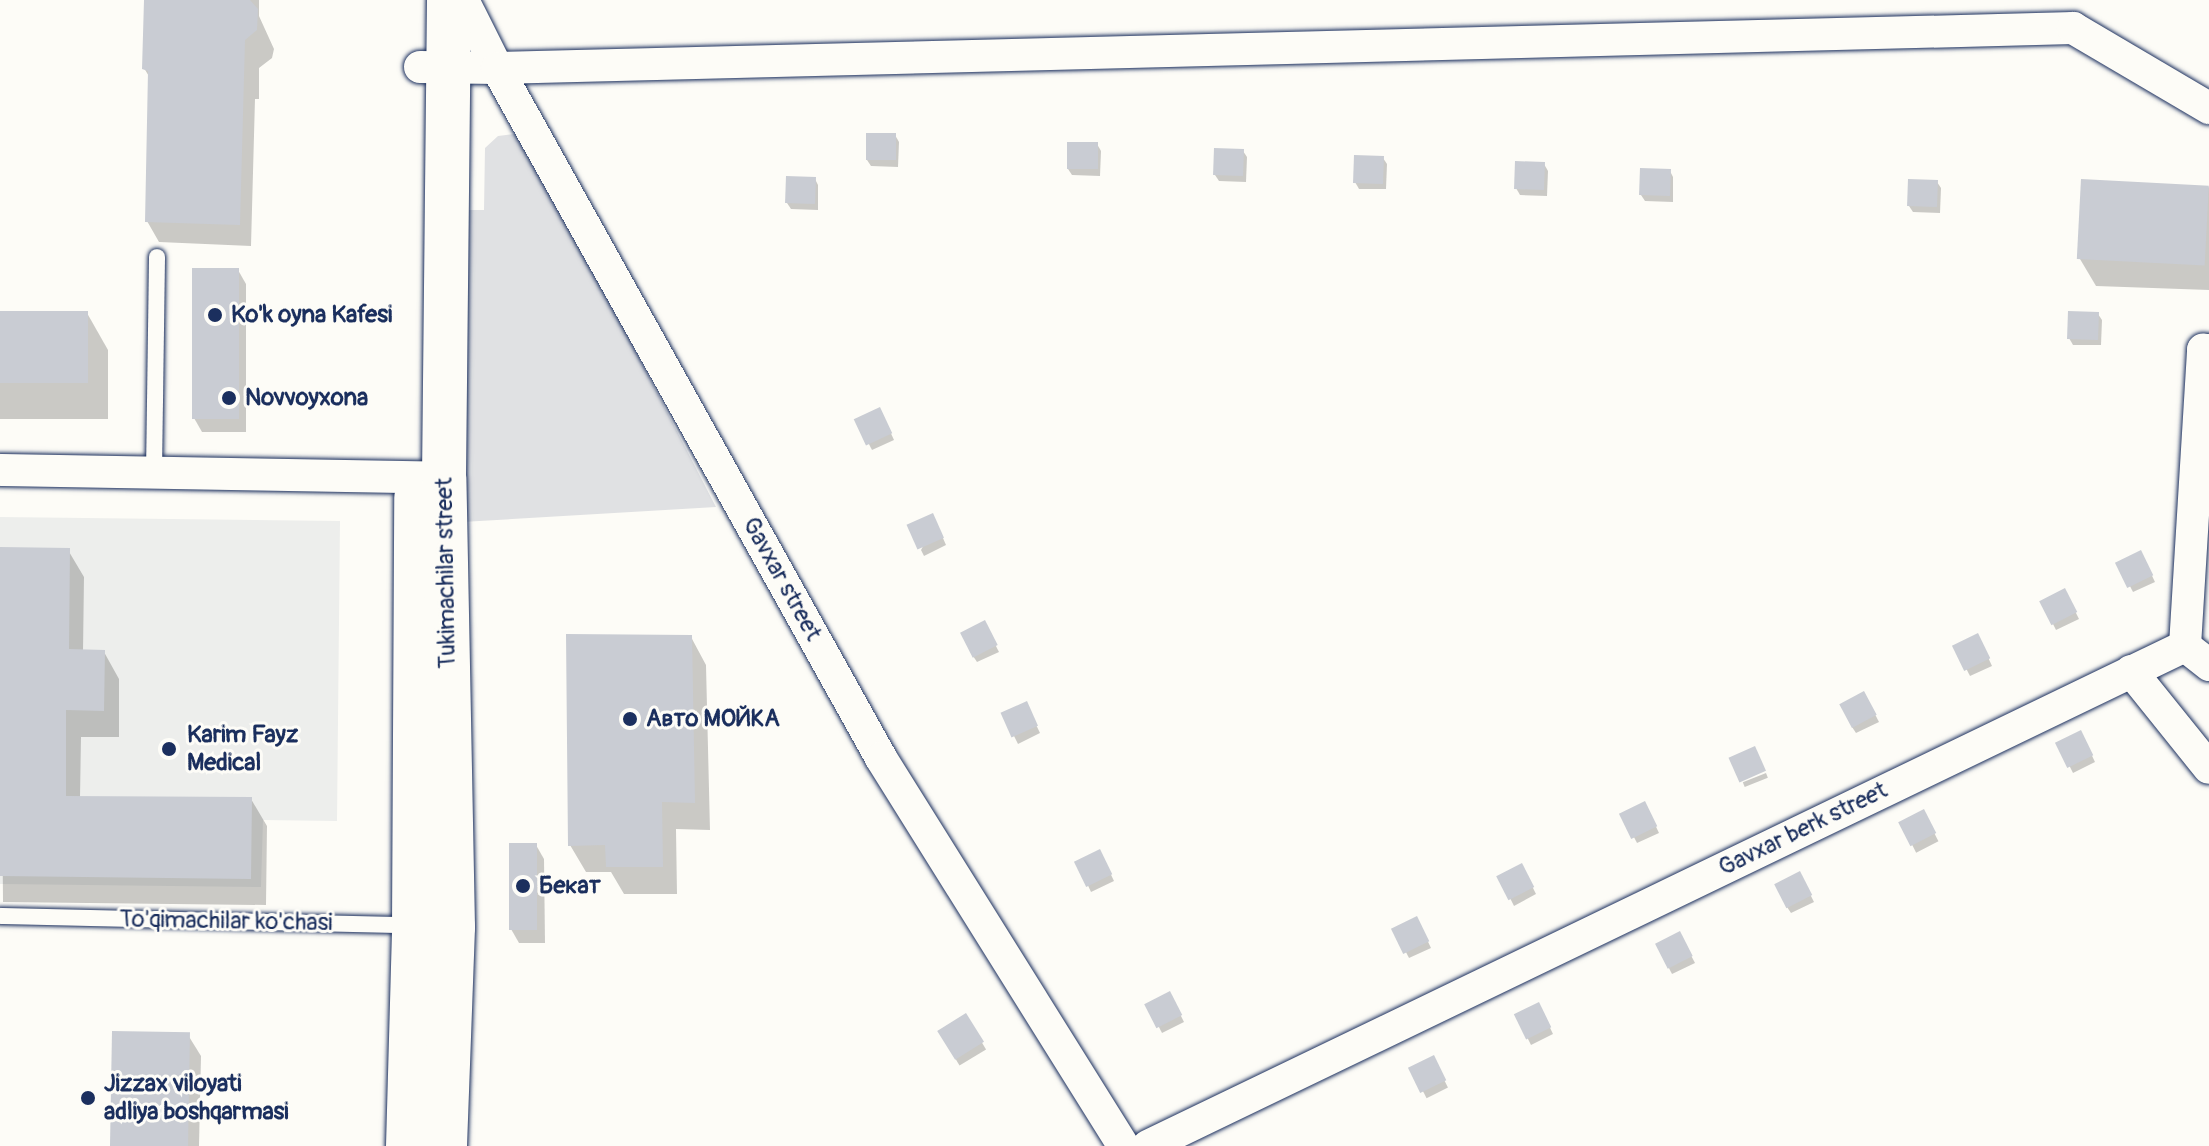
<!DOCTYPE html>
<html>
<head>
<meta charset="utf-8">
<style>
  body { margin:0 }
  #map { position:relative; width:2209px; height:1146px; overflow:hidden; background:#fdfcf7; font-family:Pangolin,sans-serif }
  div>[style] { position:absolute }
  .built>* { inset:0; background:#edeeec }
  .green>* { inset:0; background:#e0e1e3 }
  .shadow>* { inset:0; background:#0003; transform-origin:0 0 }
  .building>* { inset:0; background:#c9ccd3; transform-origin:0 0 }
  .roads { filter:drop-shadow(0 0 2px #1b2f5e) drop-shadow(0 0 2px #1b2f5e) }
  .service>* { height:16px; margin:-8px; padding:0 8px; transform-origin:8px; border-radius:8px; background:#fdfcf7 }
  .minor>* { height:32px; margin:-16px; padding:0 16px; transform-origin:16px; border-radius:16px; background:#fdfcf7 }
  .secondary>* { height:44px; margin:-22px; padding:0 22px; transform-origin:22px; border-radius:22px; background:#fdfcf7 }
  .dots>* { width:22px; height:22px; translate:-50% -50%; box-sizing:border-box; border:4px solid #fdfcf7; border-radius:50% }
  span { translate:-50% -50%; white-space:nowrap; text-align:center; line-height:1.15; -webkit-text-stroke:6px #fdfcf7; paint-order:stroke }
  .poi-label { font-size:24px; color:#1b2f5e; font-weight:700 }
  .left { translate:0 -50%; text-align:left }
  .street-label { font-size:24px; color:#1b2f5e }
</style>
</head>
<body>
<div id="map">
  <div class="built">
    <div style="clip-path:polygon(0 517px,340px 521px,337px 821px,263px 820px,261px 887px,0 884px)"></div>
  </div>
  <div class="green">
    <div style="clip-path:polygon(523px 133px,716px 507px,462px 522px,462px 210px,484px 210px,485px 148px,498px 136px)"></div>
  </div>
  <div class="shadow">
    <div style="clip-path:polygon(146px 0,259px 0,259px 16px,274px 49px,272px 58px,259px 68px,259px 99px,255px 99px,251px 246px,159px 242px,147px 221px,150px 78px,144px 68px)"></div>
    <div style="clip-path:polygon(895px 135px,899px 142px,898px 167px,871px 166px,867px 160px)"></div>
    <div style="clip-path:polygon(1097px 144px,1101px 151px,1100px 176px,1072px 175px,1068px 169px)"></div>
    <div style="clip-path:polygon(1243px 151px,1247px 157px,1246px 182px,1219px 181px,1215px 175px)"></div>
    <div style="clip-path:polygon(1383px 158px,1387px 164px,1386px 189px,1359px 189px,1355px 182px)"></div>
    <div style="clip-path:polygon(1544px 164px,1548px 171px,1547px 196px,1520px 195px,1516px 188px)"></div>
    <div style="clip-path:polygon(1670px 171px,1673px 177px,1673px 202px,1645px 201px,1641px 195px)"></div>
    <div style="clip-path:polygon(815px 179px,818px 185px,818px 210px,791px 209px,787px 203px)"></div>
    <div style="clip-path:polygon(1937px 182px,1941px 188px,1940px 213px,1913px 212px,1909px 206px)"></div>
    <div style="clip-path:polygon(2209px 187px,2209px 290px,2096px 286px,2080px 259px)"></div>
    <div style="clip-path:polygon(238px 270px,246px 284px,246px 432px,202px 432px,194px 418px)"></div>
    <div style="clip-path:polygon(0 313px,87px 313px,108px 350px,108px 419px,0 419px)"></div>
    <div style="clip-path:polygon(2098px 314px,2102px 320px,2101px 345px,2073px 345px,2069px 338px)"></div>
    <div style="clip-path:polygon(883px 416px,894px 440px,872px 450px,857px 421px)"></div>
    <div style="clip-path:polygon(936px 522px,946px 545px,924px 556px,921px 550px)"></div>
    <div style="clip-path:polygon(0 549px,68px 550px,84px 577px,83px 652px,104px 652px,119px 679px,119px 737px,81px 737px,80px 798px,251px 799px,267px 826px,266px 905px,3px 902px)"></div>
    <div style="clip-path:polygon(2144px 559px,2155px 582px,2133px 592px,2118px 563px)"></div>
    <div style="clip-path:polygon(2068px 597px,2079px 619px,2056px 630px,2053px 624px)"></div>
    <div style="clip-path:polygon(984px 623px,999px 652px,977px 662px,973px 656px)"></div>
    <div style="clip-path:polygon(691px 637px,706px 665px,710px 830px,676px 829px,677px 894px,624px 894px,611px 872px,586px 872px,570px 845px)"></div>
    <div style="clip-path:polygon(1981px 642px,1992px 666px,1970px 676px,1955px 647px)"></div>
    <div style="clip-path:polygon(1864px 693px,1879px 722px,1856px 733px,1852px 727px)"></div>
    <div style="clip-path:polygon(1029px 710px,1040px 733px,1018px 744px,1003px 714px)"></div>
    <div style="clip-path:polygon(2084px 739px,2095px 762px,2073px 773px,2058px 743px)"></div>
    <div style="left:1766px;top:773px;width:5px;height:25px;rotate:68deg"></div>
    <div style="clip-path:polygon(1648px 810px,1659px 833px,1637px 843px,1622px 814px)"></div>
    <div style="left:1923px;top:811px;width:34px;height:25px;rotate:63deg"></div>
    <div style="clip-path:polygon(536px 845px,544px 859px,545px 943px,519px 943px,511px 929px)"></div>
    <div style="clip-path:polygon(1103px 858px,1114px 881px,1091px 892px,1077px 862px)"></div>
    <div style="clip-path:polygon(1525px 872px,1536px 894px,1514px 906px,1499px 876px)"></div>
    <div style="clip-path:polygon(1803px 880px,1814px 902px,1791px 913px,1787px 907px)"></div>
    <div style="clip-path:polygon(1420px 925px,1431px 948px,1409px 958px,1394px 929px)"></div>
    <div style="clip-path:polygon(1683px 940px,1695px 963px,1672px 974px,1657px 945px)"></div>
    <div style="clip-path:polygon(1173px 1000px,1184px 1022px,1162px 1033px,1147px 1004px)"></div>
    <div style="clip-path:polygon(1542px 1011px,1553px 1034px,1531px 1045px,1516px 1015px)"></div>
    <div style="left:966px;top:1016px;width:39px;height:31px;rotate:59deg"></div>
    <div style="clip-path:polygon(188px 1035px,201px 1056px,199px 1146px,111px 1146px)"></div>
    <div style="left:1433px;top:1058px;width:33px;height:24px;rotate:63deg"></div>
  </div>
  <div class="building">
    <div style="clip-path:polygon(144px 0,250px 0,258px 9px,257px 30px,245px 40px,240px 225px,145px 222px,148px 71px,142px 69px)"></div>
    <div style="left:866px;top:133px;width:30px;height:27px"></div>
    <div style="left:1067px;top:142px;width:31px;height:27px"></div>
    <div style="left:1214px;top:148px;width:30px;height:27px;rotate:2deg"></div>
    <div style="left:1354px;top:155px;width:30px;height:28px;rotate:2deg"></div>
    <div style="left:1515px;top:161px;width:30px;height:28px;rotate:2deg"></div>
    <div style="left:1640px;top:168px;width:31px;height:27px;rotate:2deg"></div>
    <div style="left:786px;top:176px;width:30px;height:27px;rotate:2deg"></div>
    <div style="left:1908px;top:179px;width:30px;height:27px;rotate:2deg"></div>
    <div style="left:2081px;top:179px;width:128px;height:80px;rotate:3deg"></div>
    <div style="left:192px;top:268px;width:47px;height:151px"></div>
    <div style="left:0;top:311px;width:88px;height:72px"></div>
    <div style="left:2068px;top:311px;width:31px;height:28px;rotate:2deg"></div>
    <div style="left:880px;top:407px;width:29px;height:29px;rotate:65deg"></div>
    <div style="left:933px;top:513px;width:27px;height:29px;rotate:66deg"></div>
    <div style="clip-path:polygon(0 547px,70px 548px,69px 649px,105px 650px,104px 711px,66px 710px,66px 796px,252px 797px,251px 879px,0 876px)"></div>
    <div style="left:2141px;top:550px;width:28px;height:29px;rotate:64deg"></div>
    <div style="left:2065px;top:588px;width:27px;height:29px;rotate:63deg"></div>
    <div style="left:985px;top:620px;width:28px;height:28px;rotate:63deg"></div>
    <div style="left:1978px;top:633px;width:28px;height:29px;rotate:64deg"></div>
    <div style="clip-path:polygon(566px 634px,692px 635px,695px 803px,662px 802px,663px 867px,606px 867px,605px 845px,568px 846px)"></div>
    <div style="left:1864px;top:691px;width:27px;height:28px;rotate:62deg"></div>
    <div style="left:1027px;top:701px;width:27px;height:29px;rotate:66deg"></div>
    <div style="left:2081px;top:730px;width:28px;height:29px;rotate:64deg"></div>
    <div style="left:1755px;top:746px;width:27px;height:29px;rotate:66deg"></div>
    <div style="left:1645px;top:801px;width:28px;height:29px;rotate:64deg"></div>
    <div style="left:1924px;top:809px;width:27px;height:29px;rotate:63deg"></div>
    <div style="left:509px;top:843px;width:28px;height:87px"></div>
    <div style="left:1100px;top:849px;width:28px;height:29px;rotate:64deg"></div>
    <div style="left:1522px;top:863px;width:27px;height:29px;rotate:63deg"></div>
    <div style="left:1800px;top:871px;width:27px;height:29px;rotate:63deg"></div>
    <div style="left:1417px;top:916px;width:28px;height:29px;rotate:64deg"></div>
    <div style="left:1680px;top:931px;width:28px;height:28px;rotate:63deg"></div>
    <div style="left:1170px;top:991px;width:27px;height:29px;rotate:63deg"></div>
    <div style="left:1539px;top:1002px;width:28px;height:28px;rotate:64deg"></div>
    <div style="left:966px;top:1013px;width:34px;height:34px;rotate:58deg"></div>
    <div style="left:112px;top:1031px;width:78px;height:115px;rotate:1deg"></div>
    <div style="left:1434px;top:1055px;width:28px;height:29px;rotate:64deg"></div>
  </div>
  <div class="roads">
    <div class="service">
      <div style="left:154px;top:473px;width:216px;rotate:-89.2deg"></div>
      <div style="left:0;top:916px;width:411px;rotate:1.3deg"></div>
    </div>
    <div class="minor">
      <div style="left:463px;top:0;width:76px;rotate:63.4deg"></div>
      <div style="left:497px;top:68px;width:1577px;rotate:-1.45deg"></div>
      <div style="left:2073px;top:28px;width:158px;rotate:30.5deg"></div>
      <div style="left:420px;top:67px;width:77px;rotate:0.7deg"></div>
      <div style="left:497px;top:68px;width:790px;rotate:60.9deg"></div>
      <div style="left:881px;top:758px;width:457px;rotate:58deg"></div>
      <div style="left:0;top:470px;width:444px;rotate:1deg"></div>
      <div style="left:2185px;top:646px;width:31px;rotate:38deg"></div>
      <div style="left:2131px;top:671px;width:124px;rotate:51.2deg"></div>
      <div style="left:1148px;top:1146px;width:1151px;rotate:-25.74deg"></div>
      <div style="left:2185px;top:646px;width:297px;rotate:-86.5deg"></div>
      <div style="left:2203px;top:350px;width:6px"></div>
    </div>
    <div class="secondary">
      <div style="left:408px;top:1146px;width:221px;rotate:-88.4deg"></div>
      <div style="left:414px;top:925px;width:427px;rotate:-89.7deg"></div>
      <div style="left:445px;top:1146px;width:219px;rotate:-87.9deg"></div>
      <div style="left:453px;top:927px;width:449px;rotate:-91.1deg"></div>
      <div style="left:444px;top:478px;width:478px;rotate:-89.4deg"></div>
    </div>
  </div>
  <div class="dots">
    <div style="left:215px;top:315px;background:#1b2f5e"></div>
    <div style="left:229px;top:398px;background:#1b2f5e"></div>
    <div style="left:630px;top:719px;background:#1b2f5e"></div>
    <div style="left:169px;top:749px;background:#1b2f5e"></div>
    <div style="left:523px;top:886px;background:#1b2f5e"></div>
    <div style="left:88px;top:1098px;background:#1b2f5e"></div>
  </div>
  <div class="poi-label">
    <span class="left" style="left:231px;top:315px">Ko'k oyna Kafesi</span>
    <span class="left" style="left:245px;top:398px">Novvoyxona</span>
    <span class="left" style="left:646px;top:719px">Авто МОЙКА</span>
    <span class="left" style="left:187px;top:749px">Karim Fayz<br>Medical</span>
    <span class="left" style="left:539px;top:886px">Бекат</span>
    <span class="left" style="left:104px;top:1098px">Jizzax viloyati<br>adliya boshqarmasi</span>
  </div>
  <div class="street-label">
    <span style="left:446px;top:573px;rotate:-91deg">Tukimachilar street</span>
    <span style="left:782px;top:579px;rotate:61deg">Gavxar street</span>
    <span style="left:1803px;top:829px;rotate:-26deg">Gavxar berk street</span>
    <span style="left:226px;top:921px;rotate:1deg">To'qimachilar ko'chasi</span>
  </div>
</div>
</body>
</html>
